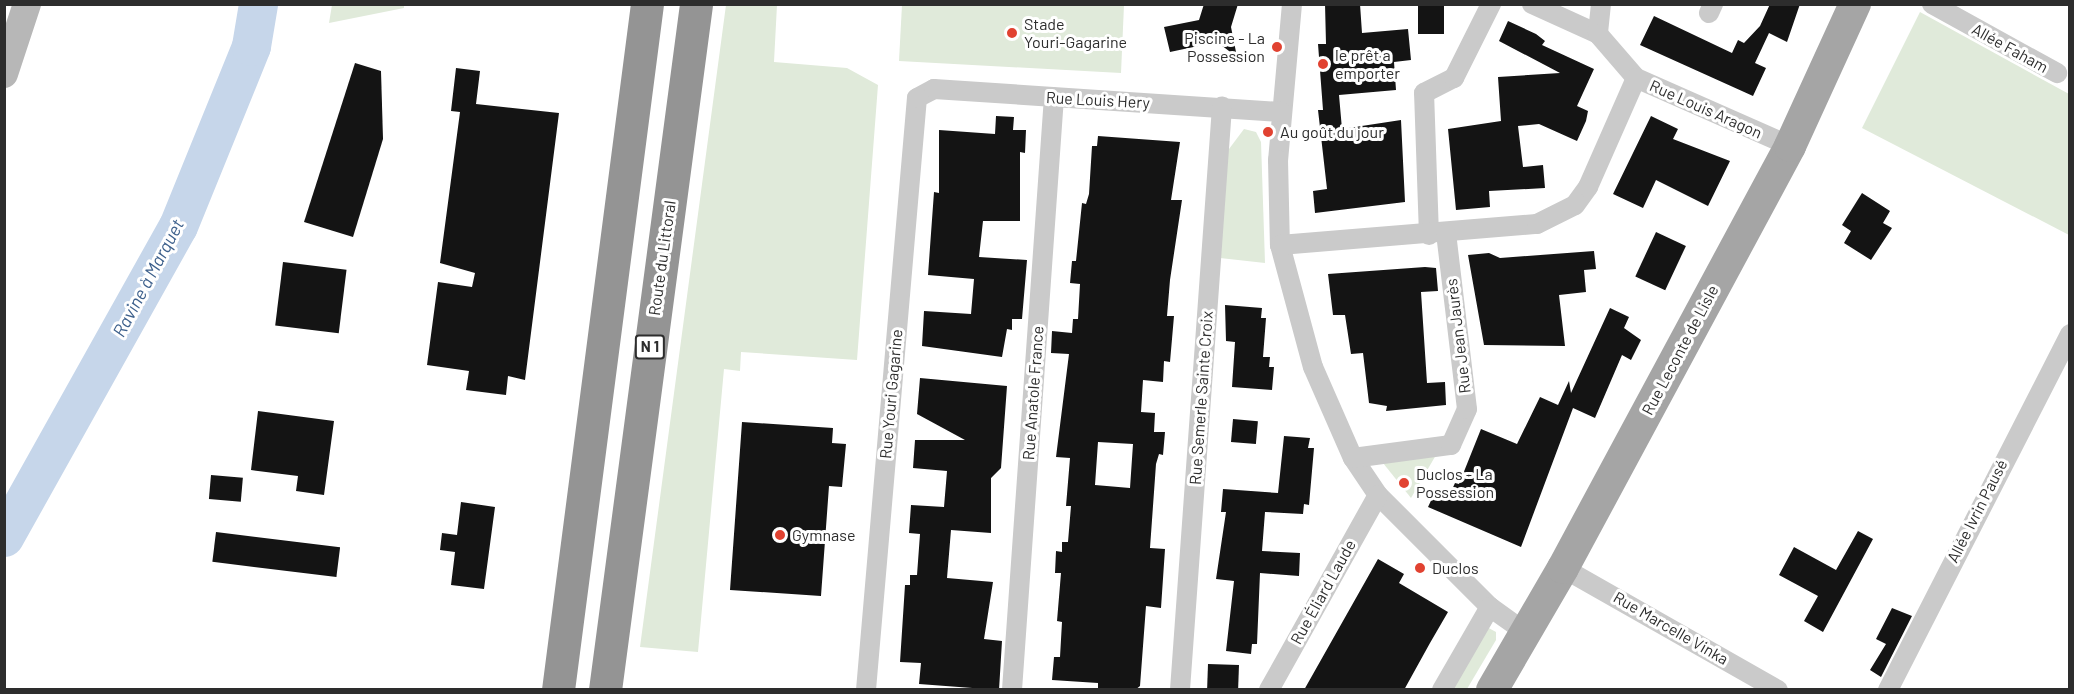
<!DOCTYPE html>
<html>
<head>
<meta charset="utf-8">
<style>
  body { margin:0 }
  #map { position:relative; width:2074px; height:694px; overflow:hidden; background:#fff; font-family:Barlow,sans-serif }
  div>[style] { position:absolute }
  .green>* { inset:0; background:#e0eada }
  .river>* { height:39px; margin:-19.5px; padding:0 19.5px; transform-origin:19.5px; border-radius:19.5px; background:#c6d6ea }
  .building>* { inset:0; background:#141414; transform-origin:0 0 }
  .street>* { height:20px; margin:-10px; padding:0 10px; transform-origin:10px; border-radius:10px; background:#cacaca }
  .secondary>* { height:28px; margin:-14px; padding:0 14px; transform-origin:14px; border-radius:14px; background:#b7b7b7 }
  .primary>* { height:32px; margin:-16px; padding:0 16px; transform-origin:16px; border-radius:16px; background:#a5a5a5 }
  .highway>* { height:33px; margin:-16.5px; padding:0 16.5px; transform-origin:16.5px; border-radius:16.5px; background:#949494 }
  .dots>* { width:16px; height:16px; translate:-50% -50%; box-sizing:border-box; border:3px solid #fff; border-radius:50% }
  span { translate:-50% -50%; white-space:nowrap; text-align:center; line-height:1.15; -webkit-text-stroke:6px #fff; paint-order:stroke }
  .shield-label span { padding:2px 4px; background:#fff; border:2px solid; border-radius:4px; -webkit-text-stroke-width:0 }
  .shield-label { font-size:15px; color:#2d2d2d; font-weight:700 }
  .poi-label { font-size:16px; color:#2d2d2d }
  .left { translate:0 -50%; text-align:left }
  .right { translate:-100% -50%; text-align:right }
  .street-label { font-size:16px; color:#2d2d2d }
  .water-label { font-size:18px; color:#3d608c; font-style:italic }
  .frame { position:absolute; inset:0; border:6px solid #2d2d2d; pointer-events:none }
</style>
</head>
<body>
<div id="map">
  <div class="green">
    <div style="clip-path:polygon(332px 5px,404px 4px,404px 8px,329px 23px)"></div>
    <div style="clip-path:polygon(726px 5px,777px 5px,774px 62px,847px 68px,878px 85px,857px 360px,741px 352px,740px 371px,724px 369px,698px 652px,640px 647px)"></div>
    <div style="clip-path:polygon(902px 5px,1124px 5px,1121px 73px,899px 61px)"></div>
    <div style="clip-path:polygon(1920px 12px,2069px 94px,2069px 235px,1862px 128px)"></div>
    <div style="clip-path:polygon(1244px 129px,1256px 132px,1261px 142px,1265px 263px,1220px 258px,1226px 153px)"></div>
    <div style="clip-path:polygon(1436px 455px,1411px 498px,1383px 463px)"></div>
    <div style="clip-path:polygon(1485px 626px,1496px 632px,1496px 640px,1467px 689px,1450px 690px)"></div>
  </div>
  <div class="river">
    <div style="left:4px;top:537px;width:356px;rotate:-60.8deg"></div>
    <div style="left:178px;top:226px;width:194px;rotate:-67.9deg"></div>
    <div style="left:251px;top:46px;width:43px;rotate:-80.5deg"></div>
  </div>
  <div class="building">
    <div style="clip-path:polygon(1204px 4px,1238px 4px,1231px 27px,1237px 57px,1217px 42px,1170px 52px,1164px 27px,1199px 20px)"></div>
    <div style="clip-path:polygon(1325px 4px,1360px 4px,1362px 33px,1408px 29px,1411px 60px,1394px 62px,1396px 90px,1339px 95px,1342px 129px,1401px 120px,1405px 202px,1315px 213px,1313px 191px,1327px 189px,1318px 110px,1323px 110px,1318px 44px,1326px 44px)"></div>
    <div style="left:1418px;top:4px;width:26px;height:30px"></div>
    <div style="clip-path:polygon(1770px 4px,1800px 4px,1787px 42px,1769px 33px,1755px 63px,1766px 68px,1753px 96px,1640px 45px,1654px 16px,1732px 53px,1738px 40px,1744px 43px,1760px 26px)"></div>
    <div style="clip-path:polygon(1508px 21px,1536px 34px,1545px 41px,1542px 45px,1594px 69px,1577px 106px,1588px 111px,1586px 121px,1577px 141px,1539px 124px,1518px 126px,1523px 167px,1543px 165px,1545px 188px,1489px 191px,1490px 207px,1456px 210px,1448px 129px,1501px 121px,1498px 77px,1560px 73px,1499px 41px)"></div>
    <div style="clip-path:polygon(355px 63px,381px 71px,383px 139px,353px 237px,304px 222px)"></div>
    <div style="clip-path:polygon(456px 68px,480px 71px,476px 104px,559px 113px,525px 380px,508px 376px,506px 395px,466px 390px,469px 371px,427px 365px,438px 282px,472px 287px,475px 273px,440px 263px,460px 112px,451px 111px)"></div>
    <div style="clip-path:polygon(996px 116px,1014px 117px,1013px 130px,1026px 130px,1025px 153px,1020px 152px,1020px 221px,983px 221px,979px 257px,1027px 260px,1022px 319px,1012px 319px,1012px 330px,1007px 329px,1002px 357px,922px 346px,924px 311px,971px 314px,974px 279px,928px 275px,934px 192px,939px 193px,939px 130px,995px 134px)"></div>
    <div style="clip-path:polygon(1651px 116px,1678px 129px,1673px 139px,1730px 161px,1708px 206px,1656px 180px,1643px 208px,1613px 194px)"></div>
    <div style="clip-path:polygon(evenodd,1098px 136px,1180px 142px,1171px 200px,1182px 200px,1170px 280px,1167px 316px,1174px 316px,1170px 362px,1164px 361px,1163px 382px,1143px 380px,1141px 412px,1155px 413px,1154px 432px,1165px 432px,1163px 455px,1159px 454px,1156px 464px,1150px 548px,1165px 549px,1161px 608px,1146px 606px,1140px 686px,1135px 690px,1098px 690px,1098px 683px,1052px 680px,1054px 657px,1060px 657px,1062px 622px,1057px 621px,1061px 573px,1055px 573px,1056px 551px,1062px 552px,1062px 542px,1068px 542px,1071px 506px,1066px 506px,1070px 458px,1056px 457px,1069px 354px,1051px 353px,1052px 331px,1072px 333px,1073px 319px,1078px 319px,1080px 284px,1070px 283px,1072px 261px,1076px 261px,1082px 203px,1086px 204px,1089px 194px,1092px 146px,1097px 146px,1098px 136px,1098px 442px,1133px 444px,1130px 488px,1095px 485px,1098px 442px)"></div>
    <div style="clip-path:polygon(1862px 193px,1890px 211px,1883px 223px,1892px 228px,1871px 260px,1844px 243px,1851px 231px,1842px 225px)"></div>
    <div style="left:1656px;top:232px;width:33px;height:49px;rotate:25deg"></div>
    <div style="clip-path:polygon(1594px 251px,1596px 269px,1584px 270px,1586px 292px,1559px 295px,1565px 346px,1484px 345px,1468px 255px,1489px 253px,1500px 258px)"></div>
    <div style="left:283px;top:262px;width:64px;height:64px;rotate:7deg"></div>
    <div style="clip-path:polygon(1425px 267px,1436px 268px,1438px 291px,1421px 292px,1427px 383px,1445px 382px,1446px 405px,1386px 411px,1387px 406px,1369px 403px,1363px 353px,1351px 354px,1345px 315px,1333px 315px,1328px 274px)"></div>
    <div style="clip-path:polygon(1225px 305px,1262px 308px,1261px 318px,1266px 318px,1263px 357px,1270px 357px,1269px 367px,1274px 367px,1272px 390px,1232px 387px,1235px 342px,1226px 341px)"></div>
    <div style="clip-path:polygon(1610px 308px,1629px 317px,1624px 328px,1641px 340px,1631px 360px,1622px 355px,1595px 418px,1573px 408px,1521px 547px,1428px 507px,1436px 490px,1449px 496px,1455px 483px,1459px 484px,1481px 429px,1517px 444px,1540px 397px,1558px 405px,1569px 381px,1571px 393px)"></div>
    <div style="clip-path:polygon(920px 378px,1007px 386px,1001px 468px,991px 478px,991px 533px,951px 530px,947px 578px,993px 582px,984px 639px,1002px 641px,999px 690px,919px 684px,921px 663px,900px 662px,905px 585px,910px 585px,910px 575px,917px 575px,920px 534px,909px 533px,911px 505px,944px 507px,947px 471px,913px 468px,915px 440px,965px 440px,917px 414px)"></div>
    <div style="clip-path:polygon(258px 411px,334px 421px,324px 495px,296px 491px,298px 476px,251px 470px)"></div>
    <div style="left:1233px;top:419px;width:25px;height:23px;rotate:5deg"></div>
    <div style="clip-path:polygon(742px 422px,833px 428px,832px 443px,846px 444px,842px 487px,829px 486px,821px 596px,730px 590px)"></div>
    <div style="clip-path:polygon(1284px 436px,1310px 438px,1308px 448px,1314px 448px,1309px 505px,1304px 504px,1303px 514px,1265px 512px,1262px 551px,1300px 553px,1299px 576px,1260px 573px,1257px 644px,1252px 644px,1251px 654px,1226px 651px,1234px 581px,1216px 579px,1226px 512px,1221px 512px,1223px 489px,1278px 493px)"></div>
    <div style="left:211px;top:475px;width:32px;height:24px;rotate:5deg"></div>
    <div style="clip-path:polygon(461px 502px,495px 507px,484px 589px,451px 585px,455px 552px,440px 550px,442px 533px,457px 535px)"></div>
    <div style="clip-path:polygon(1858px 531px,1873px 539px,1823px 632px,1804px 621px,1818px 596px,1779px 575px,1794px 547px,1836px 570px)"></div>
    <div style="left:216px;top:532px;width:125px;height:30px;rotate:7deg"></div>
    <div style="clip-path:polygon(1378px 559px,1404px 574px,1399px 583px,1448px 612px,1430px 643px,1404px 690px,1304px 690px)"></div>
    <div style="clip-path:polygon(1892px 608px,1912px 616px,1881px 677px,1870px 670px,1886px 644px,1876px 639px)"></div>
    <div style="left:1208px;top:664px;width:31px;height:26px;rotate:2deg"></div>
  </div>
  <div class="street">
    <div style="left:1292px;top:4px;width:157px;rotate:95.1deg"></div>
    <div style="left:1278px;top:160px;width:85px;rotate:88.7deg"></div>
    <div style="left:1280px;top:245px;width:126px;rotate:74.9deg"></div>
    <div style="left:1313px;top:367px;width:99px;rotate:66.3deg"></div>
    <div style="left:1353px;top:458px;width:45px;rotate:56deg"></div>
    <div style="left:1378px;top:495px;width:158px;rotate:45deg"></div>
    <div style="left:1490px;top:607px;width:43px;rotate:35.5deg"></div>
    <div style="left:1532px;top:4px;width:72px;rotate:24.4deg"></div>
    <div style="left:1601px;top:4px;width:30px;rotate:96deg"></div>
    <div style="left:1598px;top:34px;width:58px;rotate:49.2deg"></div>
    <div style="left:1636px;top:78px;width:168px;rotate:23.8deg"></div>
    <div style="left:1932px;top:4px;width:143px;rotate:28.9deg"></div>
    <div style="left:1709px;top:13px;width:10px;rotate:-66deg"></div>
    <div style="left:1429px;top:235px;width:142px;rotate:-92deg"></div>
    <div style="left:1424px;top:93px;width:34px;rotate:-27deg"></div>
    <div style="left:1454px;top:78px;width:83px;rotate:-63.4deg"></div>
    <div style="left:1280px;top:245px;width:258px;rotate:-4.7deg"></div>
    <div style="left:1537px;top:224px;width:42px;rotate:-26.6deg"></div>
    <div style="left:1575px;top:205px;width:22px;rotate:-54deg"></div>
    <div style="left:1588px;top:187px;width:119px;rotate:-66.2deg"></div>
    <div style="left:1353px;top:458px;width:99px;rotate:-7.6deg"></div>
    <div style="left:1451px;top:445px;width:39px;rotate:-66deg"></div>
    <div style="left:1467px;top:409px;width:176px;rotate:-96.8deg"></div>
    <div style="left:1563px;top:568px;width:247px;rotate:29.6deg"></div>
    <div style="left:866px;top:690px;width:594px;rotate:-85.08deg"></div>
    <div style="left:917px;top:98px;width:19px;rotate:-28deg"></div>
    <div style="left:934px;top:89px;width:348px;rotate:3.8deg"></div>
    <div style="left:1012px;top:690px;width:594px;rotate:-85.95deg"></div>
    <div style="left:1180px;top:690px;width:585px;rotate:-85.88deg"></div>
    <div style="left:1269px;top:690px;width:223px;rotate:-60.8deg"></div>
    <div style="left:1442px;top:690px;width:96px;rotate:-60deg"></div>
    <div style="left:1888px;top:690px;width:400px;rotate:-62.9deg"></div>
  </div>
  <div class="secondary">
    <div style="left:4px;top:74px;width:74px;rotate:-71.8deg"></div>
  </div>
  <div class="primary">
    <div style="left:1492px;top:690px;width:141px;rotate:-59.8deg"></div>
    <div style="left:1563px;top:568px;width:479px;rotate:-61.7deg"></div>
    <div style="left:1790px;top:146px;width:156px;rotate:-65.4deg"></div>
  </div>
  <div class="highway">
    <div style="left:558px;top:690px;width:692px;rotate:-82.61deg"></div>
    <div style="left:605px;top:690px;width:692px;rotate:-82.44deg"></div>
  </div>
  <div class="dots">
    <div style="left:1012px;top:33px;background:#e14231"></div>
    <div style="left:1277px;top:47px;background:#e14231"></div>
    <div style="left:1323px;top:64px;background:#e14231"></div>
    <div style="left:1268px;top:132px;background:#e14231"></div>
    <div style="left:1404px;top:483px;background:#e14231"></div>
    <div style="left:780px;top:535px;background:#e14231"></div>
    <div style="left:1420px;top:568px;background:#e14231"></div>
  </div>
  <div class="shield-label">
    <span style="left:650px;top:347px">N 1</span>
  </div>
  <div class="poi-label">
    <span class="left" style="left:1024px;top:33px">Stade<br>Youri-Gagarine</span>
    <span class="right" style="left:1265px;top:47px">Piscine - La<br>Possession</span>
    <span class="left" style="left:1335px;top:64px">le prêt a<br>emporter</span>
    <span class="left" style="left:1280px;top:132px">Au goût du jour</span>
    <span class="left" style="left:1416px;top:483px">Duclos - La<br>Possession</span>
    <span class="left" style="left:792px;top:535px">Gymnase</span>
    <span class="left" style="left:1432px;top:568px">Duclos</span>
  </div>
  <div class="street-label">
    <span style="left:2010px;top:48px;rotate:29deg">Allée Faham</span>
    <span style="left:1098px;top:100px;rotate:3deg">Rue Louis Hery</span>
    <span style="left:1706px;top:109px;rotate:24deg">Rue Louis Aragon</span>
    <span style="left:662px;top:258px;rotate:-82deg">Route du Littoral</span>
    <span style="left:1458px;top:336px;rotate:-97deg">Rue Jean Jaurès</span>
    <span style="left:1680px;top:350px;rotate:-62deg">Rue Leconte de Lisle</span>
    <span style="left:1033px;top:393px;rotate:-86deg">Rue Anatole France</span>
    <span style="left:891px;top:394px;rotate:-85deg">Rue Youri Gagarine</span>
    <span style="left:1201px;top:398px;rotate:-86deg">Rue Semerle Sainte Croix</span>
    <span style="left:1977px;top:511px;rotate:-63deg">Allée Ivrin Pausé</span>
    <span style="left:1323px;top:592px;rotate:-61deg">Rue Éliard Laude</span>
    <span style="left:1671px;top:628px;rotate:30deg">Rue Marcelle Vinka</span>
  </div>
  <div class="water-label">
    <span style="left:148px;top:278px;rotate:-62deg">Ravine à Marquet</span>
  </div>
  <div class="frame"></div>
</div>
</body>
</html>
